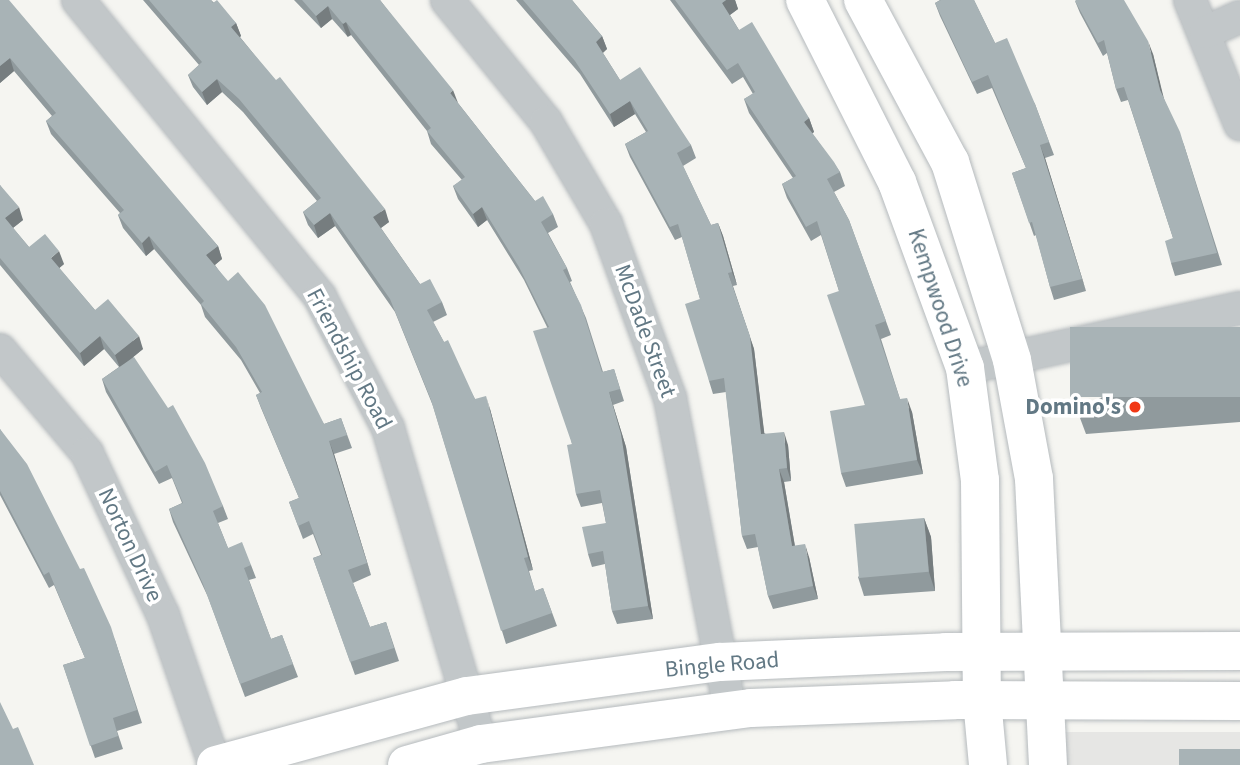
<!DOCTYPE html>
<html>
<head>
<meta charset="utf-8">
<style>
  body { margin:0 }
  #map { position:relative; width:1240px; height:765px; overflow:hidden; background:#f5f5f1; font-family:"Source Sans 3",sans-serif }
  div>[style] { position:absolute }
  .built>* { inset:0; background:#e6e6e4; transform-origin:0 0 }
  .roads { filter:drop-shadow(0 0 2px #b5babd) drop-shadow(0 0 2px #b5babd) }
  .minor>* { height:32px; margin:-16px; padding:0 16px; transform-origin:16px; border-radius:16px; background:#c2c7c9 }
  .major>* { height:38px; margin:-19px; padding:0 19px; transform-origin:19px; border-radius:19px; background:#fff }
  .wall>* { inset:0; background:#909a9d }
  .shaded-wall>* { inset:0; background:#767d7f; transform-origin:0 0 }
  .building>* { inset:0; background:#a8b3b6; transform-origin:0 0 }
  .dots>* { width:19px; height:19px; translate:-50% -50%; box-sizing:border-box; border:4px solid #fff; border-radius:50% }
  span { translate:-50% -50%; white-space:nowrap; text-align:center; line-height:1.15; -webkit-text-stroke:7px #fff; paint-order:stroke }
  .street-label { font-size:23px; color:#627884 }
  .poi-label { font-size:23px; color:#627884; font-weight:700 }
  .right { translate:-100% -50%; text-align:right }
</style>
</head>
<body>
<div id="map">
  <div class="built">
    <div style="left:1240px;top:732px;width:33px;height:184px;rotate:90deg"></div>
  </div>
  <div class="roads">
    <div class="minor">
      <div style="left:78px;top:0;width:383px;rotate:50.8deg"></div>
      <div style="left:320px;top:297px;width:148px;rotate:62.6deg"></div>
      <div style="left:388px;top:428px;width:329px;rotate:73.6deg"></div>
      <div style="left:447px;top:0;width:157px;rotate:50.9deg"></div>
      <div style="left:546px;top:122px;width:118px;rotate:59.5deg"></div>
      <div style="left:606px;top:224px;width:185px;rotate:69.8deg"></div>
      <div style="left:670px;top:398px;width:319px;rotate:79.1deg"></div>
      <div style="left:1190px;top:0;width:134px;rotate:68deg"></div>
      <div style="left:1206px;top:32px;width:37px;rotate:-24deg"></div>
      <div style="left:0;top:350px;width:135px;rotate:49.8deg"></div>
      <div style="left:87px;top:453px;width:179px;rotate:64.9deg"></div>
      <div style="left:163px;top:615px;width:159px;rotate:70.9deg"></div>
      <div style="left:965px;top:368px;width:281px;rotate:-12.3deg"></div>
    </div>
    <div class="major">
      <div style="left:805px;top:0;width:204px;rotate:63.2deg"></div>
      <div style="left:897px;top:182px;width:198px;rotate:69.9deg"></div>
      <div style="left:965px;top:368px;width:113px;rotate:82.4deg"></div>
      <div style="left:980px;top:480px;width:220px;rotate:89.5deg"></div>
      <div style="left:982px;top:700px;width:65px;rotate:84.7deg"></div>
      <div style="left:863px;top:0;width:184px;rotate:61.8deg"></div>
      <div style="left:950px;top:162px;width:207px;rotate:72.6deg"></div>
      <div style="left:1012px;top:360px;width:121px;rotate:79.5deg"></div>
      <div style="left:1034px;top:479px;width:286px;rotate:87.2deg"></div>
      <div style="left:216px;top:765px;width:260px;rotate:-15.4deg"></div>
      <div style="left:467px;top:696px;width:255px;rotate:-7.7deg"></div>
      <div style="left:720px;top:662px;width:226px;rotate:-2.5deg"></div>
      <div style="left:946px;top:652px;width:294px;rotate:-0.2deg"></div>
      <div style="left:407px;top:765px;width:77px;rotate:-15.8deg"></div>
      <div style="left:481px;top:744px;width:272px;rotate:-7.6deg"></div>
      <div style="left:751px;top:708px;width:204px;rotate:-2.2deg"></div>
      <div style="left:955px;top:700px;width:285px;rotate:0.2deg"></div>
    </div>
  </div>
  <div class="wall">
    <div style="clip-path:polygon(0 0,218px 246px,222px 259px,215px 265px,324px 424px,341px 418px,352px 448px,334px 454px,371px 575px,353px 583px,370px 627px,386px 622px,399px 661px,355px 675px,313px 558px,321px 555px,313px 534px,303px 539px,289px 502px,299px 498px,261px 408px,256px 395px,260px 393px,241px 360px,205px 317px,201px 305px,154px 249px,146px 256px,123px 228px,118px 215px,120px 213px,51px 134px,46px 121px,52px 116px,14px 71px,0 83px)"></div>
    <div style="clip-path:polygon(143px 0,211px 0,236px 23px,241px 36px,240px 37px,389px 222px,381px 228px,420px 284px,442px 302px,447px 315px,433px 322px,475px 399px,490px 409px,533px 570px,529px 571px,535px 591px,543px 588px,557px 626px,506px 644px,433px 406px,395px 312px,335px 226px,318px 238px,308px 225px,303px 212px,317px 201px,243px 112px,222px 92px,207px 105px,193px 87px,188px 75px,199px 65px)"></div>
    <div style="clip-path:polygon(294px 0,380px 0,458px 103px,535px 201px,553px 214px,558px 227px,548px 233px,567px 268px,572px 281px,570px 282px,586px 318px,603px 372px,614px 369px,624px 401px,613px 405px,626px 447px,653px 619px,617px 624px,612px 611px,605px 564px,592px 567px,588px 554px,606px 523px,602px 503px,581px 507px,576px 494px,572px 444px,547px 327px,524px 280px,487px 220px,478px 227px,458px 199px,453px 186px,462px 180px,431px 144px,427px 131px,351px 35px,348px 37px,332px 19px,321px 28px)"></div>
    <div style="clip-path:polygon(516px 0,572px 0,602px 36px,607px 49px,603px 53px,620px 80px,691px 145px,696px 158px,683px 166px,711px 225px,718px 223px,723px 236px,737px 285px,733px 286px,754px 349px,764px 433px,788px 445px,791px 481px,784px 482px,795px 546px,809px 557px,818px 599px,773px 609px,768px 596px,758px 547px,747px 549px,742px 536px,726px 392px,713px 394px,709px 381px,700px 299px,682px 237px,675px 240px,630px 157px,625px 144px,646px 132px,635px 114px,614px 127px,580px 74px)"></div>
    <div style="clip-path:polygon(670px 0,735px 0,738px 9px,730px 15px,739px 30px,809px 118px,814px 132px,812px 133px,840px 172px,845px 186px,834px 192px,849px 220px,891px 335px,881px 339px,900px 399px,912px 412px,923px 474px,846px 487px,841px 473px,865px 405px,839px 291px,821px 235px,811px 241px,787px 198px,782px 184px,793px 178px,749px 113px,744px 99px,753px 94px,743px 77px,732px 84px)"></div>
    <div style="clip-path:polygon(940px 0,974px 0,995px 43px,1035px 104px,1054px 155px,1045px 158px,1086px 291px,1054px 300px,1050px 287px,1036px 235px,1034px 236px,1012px 173px,1026px 168px,992px 88px,977px 94px,940px 16px,935px 3px)"></div>
    <div style="clip-path:polygon(1075px 1px,1153px 54px,1163px 97px,1184px 145px,1222px 265px,1175px 276px,1171px 263px,1173px 238px,1128px 100px,1121px 102px,1116px 89px,1107px 53px,1103px 56px,1080px 13px)"></div>
    <div style="clip-path:polygon(0 185px,23px 220px,13px 228px,29px 247px,64px 264px,59px 268px,95px 310px,143px 349px,133px 357px,223px 506px,228px 519px,218px 523px,228px 548px,251px 565px,256px 578px,249px 580px,271px 639px,282px 635px,298px 677px,245px 697px,208px 597px,173px 522px,169px 509px,182px 503px,172px 478px,159px 484px,106px 392px,102px 379px,119px 367px,104px 349px,84px 366px,0 265px)"></div>
    <div style="clip-path:polygon(1240px 327px,1240px 422px,1086px 434px,1077px 410px)"></div>
    <div style="clip-path:polygon(0 429px,115px 640px,142px 723px,117px 731px,123px 749px,95px 758px,63px 665px,85px 658px,54px 585px,49px 588px,0 495px)"></div>
    <div style="clip-path:polygon(924px 518px,931px 537px,935px 591px,864px 596px,858px 577px)"></div>
  </div>
  <div class="shaded-wall">
    <div style="clip-path:polygon(726px 0,735px 0,738px 9px,727px 17px,722px 3px)"></div>
    <div style="clip-path:polygon(328px 6px,332px 19px,321px 28px,316px 16px)"></div>
    <div style="left:346px;top:22px;width:14px;height:4px;rotate:69deg"></div>
    <div style="clip-path:polygon(236px 23px,241px 36px,236px 40px,231px 27px)"></div>
    <div style="clip-path:polygon(602px 36px,607px 49px,600px 55px,596px 42px)"></div>
    <div style="clip-path:polygon(1148px 41px,1153px 54px,1165px 103px,1160px 90px)"></div>
    <div style="clip-path:polygon(10px 58px,14px 71px,0 83px,0 66px)"></div>
    <div style="clip-path:polygon(217px 79px,222px 92px,207px 105px,202px 92px)"></div>
    <div style="clip-path:polygon(453px 90px,458px 103px,450px 93px)"></div>
    <div style="clip-path:polygon(630px 101px,635px 114px,614px 127px,610px 114px)"></div>
    <div style="clip-path:polygon(809px 118px,814px 132px,809px 136px,804px 122px)"></div>
    <div style="clip-path:polygon(1040px 145px,1045px 158px,1086px 291px,1082px 279px)"></div>
    <div style="clip-path:polygon(19px 207px,23px 220px,9px 231px,5px 218px)"></div>
    <div style="clip-path:polygon(482px 207px,487px 220px,478px 227px,473px 214px)"></div>
    <div style="clip-path:polygon(385px 209px,389px 222px,378px 230px,373px 217px)"></div>
    <div style="clip-path:polygon(330px 213px,335px 226px,318px 238px,314px 225px)"></div>
    <div style="clip-path:polygon(718px 223px,723px 236px,737px 285px,732px 272px)"></div>
    <div style="clip-path:polygon(149px 236px,154px 249px,146px 256px,142px 243px)"></div>
    <div style="clip-path:polygon(218px 246px,222px 259px,211px 268px,206px 255px)"></div>
    <div style="clip-path:polygon(59px 251px,64px 264px,56px 271px,51px 258px)"></div>
    <div style="clip-path:polygon(728px 273px,754px 349px,766px 447px,761px 434px)"></div>
    <div style="clip-path:polygon(100px 336px,104px 349px,84px 366px,80px 353px)"></div>
    <div style="clip-path:polygon(139px 336px,143px 349px,120px 368px,115px 355px)"></div>
    <div style="clip-path:polygon(609px 392px,626px 447px,653px 619px,648px 606px)"></div>
    <div style="clip-path:polygon(486px 396px,490px 409px,533px 570px,528px 557px)"></div>
    <div style="clip-path:polygon(907px 398px,912px 412px,923px 474px,917px 460px)"></div>
    <div style="clip-path:polygon(784px 432px,788px 445px,791px 481px,787px 468px)"></div>
    <div style="clip-path:polygon(329px 441px,334px 454px,371px 575px,367px 563px)"></div>
    <div style="clip-path:polygon(779px 469px,784px 482px,797px 559px,792px 546px)"></div>
    <div style="clip-path:polygon(924px 518px,931px 537px,935px 591px,929px 572px)"></div>
    <div style="clip-path:polygon(805px 544px,809px 557px,818px 599px,813px 586px)"></div>
  </div>
  <div class="building">
    <div style="clip-path:polygon(0 0,9px 0,218px 246px,206px 255px,228px 281px,238px 272px,265px 305px,324px 424px,341px 418px,347px 435px,329px 441px,367px 563px,348px 570px,370px 627px,386px 622px,394px 648px,350px 662px,313px 558px,322px 555px,309px 521px,298px 526px,289px 502px,299px 498px,256px 395px,262px 392px,236px 347px,201px 304px,204px 301px,149px 236px,142px 243px,118px 215px,124px 210px,46px 121px,56px 113px,10px 58px,0 66px)"></div>
    <div style="clip-path:polygon(149px 0,211px 0,213px 3px,217px 0,236px 23px,231px 27px,276px 80px,280px 77px,385px 209px,373px 217px,420px 284px,430px 279px,442px 302px,427px 310px,444px 342px,448px 340px,475px 399px,486px 396px,528px 557px,524px 558px,535px 591px,543px 588px,552px 613px,501px 631px,431px 400px,390px 299px,330px 213px,314px 225px,303px 212px,321px 198px,239px 99px,217px 79px,202px 92px,188px 75px,202px 62px)"></div>
    <div style="clip-path:polygon(302px 0,380px 0,453px 90px,450px 93px,535px 201px,543px 196px,553px 214px,541px 222px,567px 268px,563px 270px,581px 305px,602px 372px,614px 369px,620px 389px,609px 392px,621px 434px,648px 606px,612px 611px,603px 551px,588px 554px,582px 527px,606px 523px,600px 490px,576px 494px,567px 445px,572px 444px,533px 331px,549px 327px,519px 267px,482px 207px,473px 214px,453px 186px,465px 177px,427px 131px,431px 128px,346px 22px,343px 24px,328px 6px,316px 16px)"></div>
    <div style="clip-path:polygon(523px 0,572px 0,602px 36px,596px 42px,620px 80px,640px 67px,691px 145px,677px 153px,711px 225px,718px 223px,732px 272px,728px 273px,750px 336px,761px 434px,784px 432px,787px 468px,779px 469px,792px 546px,805px 544px,813px 586px,768px 596px,755px 534px,742px 536px,724px 378px,709px 381px,685px 304px,700px 299px,678px 224px,670px 227px,625px 144px,648px 131px,630px 101px,610px 114px,575px 61px)"></div>
    <div style="clip-path:polygon(675px 0,726px 0,722px 3px,739px 30px,752px 22px,809px 118px,804px 122px,834px 162px,840px 172px,827px 179px,849px 220px,886px 321px,875px 325px,900px 399px,907px 398px,917px 460px,841px 473px,830px 411px,865px 405px,827px 295px,839px 291px,817px 221px,806px 227px,782px 184px,796px 176px,744px 99px,755px 92px,738px 63px,727px 70px)"></div>
    <div style="clip-path:polygon(941px 0,974px 0,995px 43px,1007px 38px,1035px 104px,1049px 142px,1040px 145px,1082px 279px,1050px 287px,1032px 222px,1029px 223px,1012px 173px,1026px 168px,988px 75px,972px 82px,935px 3px)"></div>
    <div style="clip-path:polygon(1076px 0,1124px 0,1148px 41px,1160px 90px,1180px 132px,1217px 253px,1171px 263px,1165px 241px,1173px 238px,1124px 87px,1116px 89px,1104px 40px,1098px 43px,1075px 1px)"></div>
    <div style="clip-path:polygon(0 185px,19px 207px,5px 218px,29px 247px,45px 234px,59px 251px,51px 258px,95px 310px,108px 299px,139px 336px,115px 355px,100px 336px,80px 353px,0 258px)"></div>
    <div style="left:1240px;top:327px;width:70px;height:170px;rotate:90deg"></div>
    <div style="clip-path:polygon(134px 357px,168px 408px,173px 405px,205px 463px,223px 506px,213px 511px,228px 548px,242px 542px,251px 565px,244px 568px,271px 639px,282px 635px,293px 664px,240px 684px,203px 584px,169px 509px,183px 503px,167px 465px,155px 472px,102px 379px)"></div>
    <div style="clip-path:polygon(0 429px,27px 464px,80px 569px,84px 568px,111px 627px,137px 710px,113px 718px,118px 736px,90px 746px,63px 665px,85px 658px,49px 572px,44px 575px,0 491px)"></div>
    <div style="left:924px;top:518px;width:54px;height:70px;rotate:85deg"></div>
    <div style="clip-path:polygon(0 702px,13px 729px,18px 727px,34px 765px,0 765px)"></div>
    <div style="left:1240px;top:749px;width:16px;height:61px;rotate:90deg"></div>
  </div>
  <div class="dots">
    <div style="left:1135px;top:407px;background:#f13815"></div>
  </div>
  <div class="street-label">
    <span style="left:940px;top:308px;rotate:72deg">Kempwood Drive</span>
    <span style="left:645px;top:331px;rotate:70deg">McDade Street</span>
    <span style="left:349px;top:359px;rotate:62deg">Friendship Road</span>
    <span style="left:130px;top:545px;rotate:65deg">Norton Drive</span>
    <span style="left:722px;top:665px;rotate:-5deg">Bingle Road</span>
  </div>
  <div class="poi-label">
    <span class="right" style="left:1121px;top:407px">Domino's</span>
  </div>
</div>
</body>
</html>
